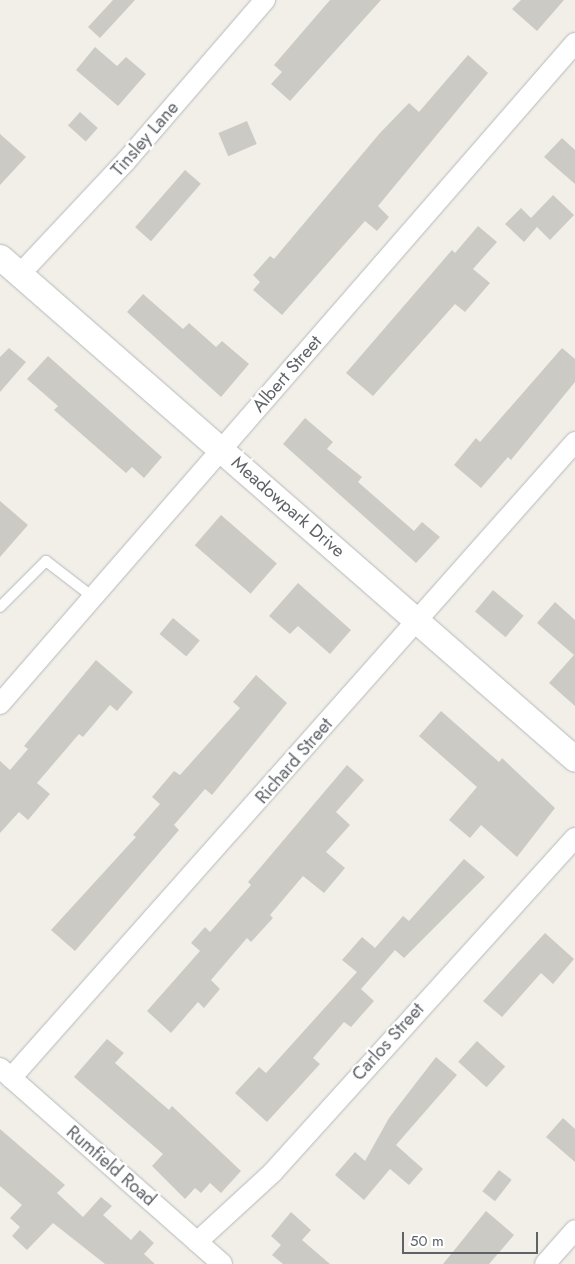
<!DOCTYPE html>
<html>
<head>
<meta charset="utf-8">
<style>
  body { margin:0 }
  #map { position:relative; width:575px; height:1264px; overflow:hidden; background:#f1efe8; font-family:Jost,sans-serif }
  div>[style] { position:absolute }
  .building>* { inset:0; background:#cccac5; transform-origin:0 0 }
  .roads { filter:drop-shadow(0 0 1px #b5b8bc) drop-shadow(0 0 1px #b5b8bc) }
  .service>* { height:10px; margin:-5px; padding:0 5px; transform-origin:5px; border-radius:5px; background:#fff }
  .minor>* { height:20px; margin:-10px; padding:0 10px; transform-origin:10px; border-radius:10px; background:#fff }
  .tertiary>* { height:25px; margin:-12.5px; padding:0 12.5px; transform-origin:12.5px; border-radius:12.5px; background:#fff }
  span { translate:-50% -50%; white-space:nowrap; text-align:center; line-height:1.15; -webkit-text-stroke:4.5px #fff; paint-order:stroke }
  .street-label { font-size:18px; color:#5f6368 }
  .scale { position:absolute; left:402px; top:1232px; width:136px; height:22px; box-sizing:border-box; border:2px solid #5f6368; border-top:0; padding-left:6px; font-size:15px; line-height:18px; white-space:nowrap; color:#5f6368; -webkit-text-stroke:4px #fff; paint-order:stroke }
</style>
</head>
<body>
<div id="map">
  <div class="building">
    <div style="clip-path:polygon(113px 0,135px 0,100px 38px,88px 27px)"></div>
    <div style="clip-path:polygon(330px 0,381px 0,290px 101px,271px 84px,282px 72px,274px 65px)"></div>
    <div style="clip-path:polygon(521px 0,564px 0,537px 31px,512px 9px)"></div>
    <div style="clip-path:polygon(95px 47px,117px 66px,126px 57px,146px 74px,118px 106px,76px 70px)"></div>
    <div style="clip-path:polygon(468px 55px,488px 73px,378px 206px,389px 217px,377px 231px,365px 221px,282px 315px,253px 290px,260px 282px,253px 275px,270px 256px,274px 259px,380px 133px,409px 103px,419px 112px)"></div>
    <div style="left:80px;top:112px;width:24px;height:18px;rotate:42deg"></div>
    <div style="left:247px;top:121px;width:25px;height:31px;rotate:67deg"></div>
    <div style="clip-path:polygon(0 134px,26px 157px,0 185px)"></div>
    <div style="clip-path:polygon(562px 138px,575px 150px,575px 184px,544px 157px)"></div>
    <div style="left:185px;top:170px;width:21px;height:76px;rotate:41deg"></div>
    <div style="clip-path:polygon(553px 195px,574px 215px,550px 240px,537px 227px,524px 242px,505px 224px,521px 208px,531px 218px)"></div>
    <div style="clip-path:polygon(478px 226px,497px 242px,473px 269px,490px 283px,465px 312px,455px 304px,373px 396px,346px 373px,452px 250px,455px 253px)"></div>
    <div style="clip-path:polygon(143px 294px,183px 329px,189px 323px,216px 347px,222px 341px,249px 364px,221px 397px,127px 312px)"></div>
    <div style="clip-path:polygon(9px 348px,26px 362px,0 392px,0 357px)"></div>
    <div style="clip-path:polygon(562px 348px,575px 359px,575px 382px,511px 460px,508px 457px,481px 488px,454px 465px,476px 438px,480px 442px)"></div>
    <div style="clip-path:polygon(48px 356px,162px 457px,144px 478px,132px 467px,126px 473px,54px 410px,58px 406px,27px 379px)"></div>
    <div style="clip-path:polygon(305px 418px,333px 442px,327px 449px,362px 477px,358px 482px,414px 531px,422px 522px,440px 537px,416px 563px,283px 444px)"></div>
    <div style="clip-path:polygon(0 501px,28px 525px,0 557px)"></div>
    <div style="left:221px;top:515px;width:74px;height:40px;rotate:41deg"></div>
    <div style="clip-path:polygon(298px 583px,351px 630px,330px 654px,298px 626px,290px 634px,269px 616px)"></div>
    <div style="left:493px;top:590px;width:40px;height:28px;rotate:40deg"></div>
    <div style="clip-path:polygon(555px 602px,575px 620px,575px 706px,549px 683px,574px 655px,537px 623px)"></div>
    <div style="left:173px;top:618px;width:35px;height:21px;rotate:40deg"></div>
    <div style="clip-path:polygon(96px 660px,133px 692px,117px 711px,110px 705px,83px 737px,79px 734px,37px 783px,50px 794px,28px 820px,19px 812px,0 833px,0 761px,10px 770px,28px 749px,24px 746px)"></div>
    <div style="clip-path:polygon(256px 675px,287px 703px,212px 795px,205px 789px,174px 825px,179px 830px,75px 951px,51px 930px,136px 837px,133px 835px,160px 804px,152px 797px,174px 771px,180px 775px,240px 708px,233px 702px)"></div>
    <div style="clip-path:polygon(441px 711px,499px 762px,502px 758px,555px 808px,517px 857px,481px 825px,470px 838px,449px 820px,477px 787px,419px 736px)"></div>
    <div style="clip-path:polygon(347px 765px,364px 780px,336px 812px,350px 825px,326px 852px,345px 868px,324px 893px,303px 876px,270px 915px,273px 918px,251px 942px,247px 938px,211px 980px,220px 989px,204px 1008px,198px 1002px,171px 1033px,147px 1011px,200px 951px,191px 943px,205px 927px,210px 932px,251px 885px,248px 882px)"></div>
    <div style="clip-path:polygon(464px 859px,485px 877px,404px 958px,395px 950px,361px 989px,374px 1001px,351px 1027px,344px 1022px,313px 1058px,320px 1064px,267px 1122px,235px 1093px,259px 1067px,266px 1073px,357px 972px,342px 960px,362px 937px,375px 948px,403px 916px,409px 921px)"></div>
    <div style="clip-path:polygon(545px 933px,574px 959px,553px 984px,541px 973px,502px 1017px,483px 1001px)"></div>
    <div style="clip-path:polygon(107px 1039px,124px 1053px,115px 1063px,169px 1110px,172px 1106px,241px 1171px,221px 1193px,210px 1183px,201px 1193px,195px 1188px,185px 1199px,152px 1166px,163px 1154px,74px 1077px)"></div>
    <div style="left:477px;top:1041px;width:38px;height:28px;rotate:42deg"></div>
    <div style="clip-path:polygon(436px 1057px,457px 1075px,396px 1145px,423px 1169px,409px 1185px,390px 1169px,364px 1200px,335px 1175px,355px 1152px,365px 1161px,389px 1118px)"></div>
    <div style="clip-path:polygon(563px 1118px,575px 1129px,575px 1162px,546px 1137px)"></div>
    <div style="clip-path:polygon(0 1129px,65px 1185px,57px 1193px,83px 1217px,101px 1197px,112px 1206px,103px 1215px,131px 1240px,140px 1230px,154px 1243px,144px 1254px,155px 1264px,105px 1264px,53px 1223px,27px 1250px,12px 1236px,20px 1227px,10px 1218px,22px 1205px,0 1186px)"></div>
    <div style="left:499px;top:1170px;width:16px;height:27px;rotate:38deg"></div>
    <div style="clip-path:polygon(486px 1211px,514px 1235px,489px 1264px,443px 1264px)"></div>
    <div style="clip-path:polygon(291px 1212px,311px 1230px,302px 1240px,330px 1264px,283px 1264px,272px 1255px,281px 1245px,271px 1236px)"></div>
  </div>
  <div class="roads">
    <div class="service">
      <div style="left:0;top:607px;width:65px;rotate:-45deg"></div>
      <div style="left:46px;top:561px;width:59px;rotate:37.5deg"></div>
    </div>
    <div class="minor">
      <div style="left:20px;top:274px;width:155px;rotate:-46.8deg"></div>
      <div style="left:126px;top:161px;width:213px;rotate:-49.2deg"></div>
      <div style="left:0;top:704px;width:876px;rotate:-48.98deg"></div>
      <div style="left:0;top:1068px;width:296px;rotate:41.4deg"></div>
      <div style="left:11px;top:1078px;width:850px;rotate:-48.43deg"></div>
      <div style="left:197px;top:1242px;width:103px;rotate:-42.6deg"></div>
      <div style="left:273px;top:1172px;width:450px;rotate:-47.9deg"></div>
      <div style="left:545px;top:1264px;width:45px;rotate:-48.6deg"></div>
    </div>
    <div class="tertiary">
      <div style="left:0;top:257px;width:763px;rotate:41.12deg"></div>
    </div>
  </div>
  <div class="street-label">
    <span style="left:145px;top:139px;rotate:-49deg">Tinsley Lane</span>
    <span style="left:287px;top:374px;rotate:-49deg">Albert Street</span>
    <span style="left:288px;top:507px;rotate:41deg">Meadowpark Drive</span>
    <span style="left:294px;top:761px;rotate:-49deg">Richard Street</span>
    <span style="left:388px;top:1042px;rotate:-48deg">Carlos Street</span>
    <span style="left:111px;top:1166px;rotate:41deg">Rumfield Road</span>
  </div>
  <div class="scale">50 m</div>
</div>
</body>
</html>
